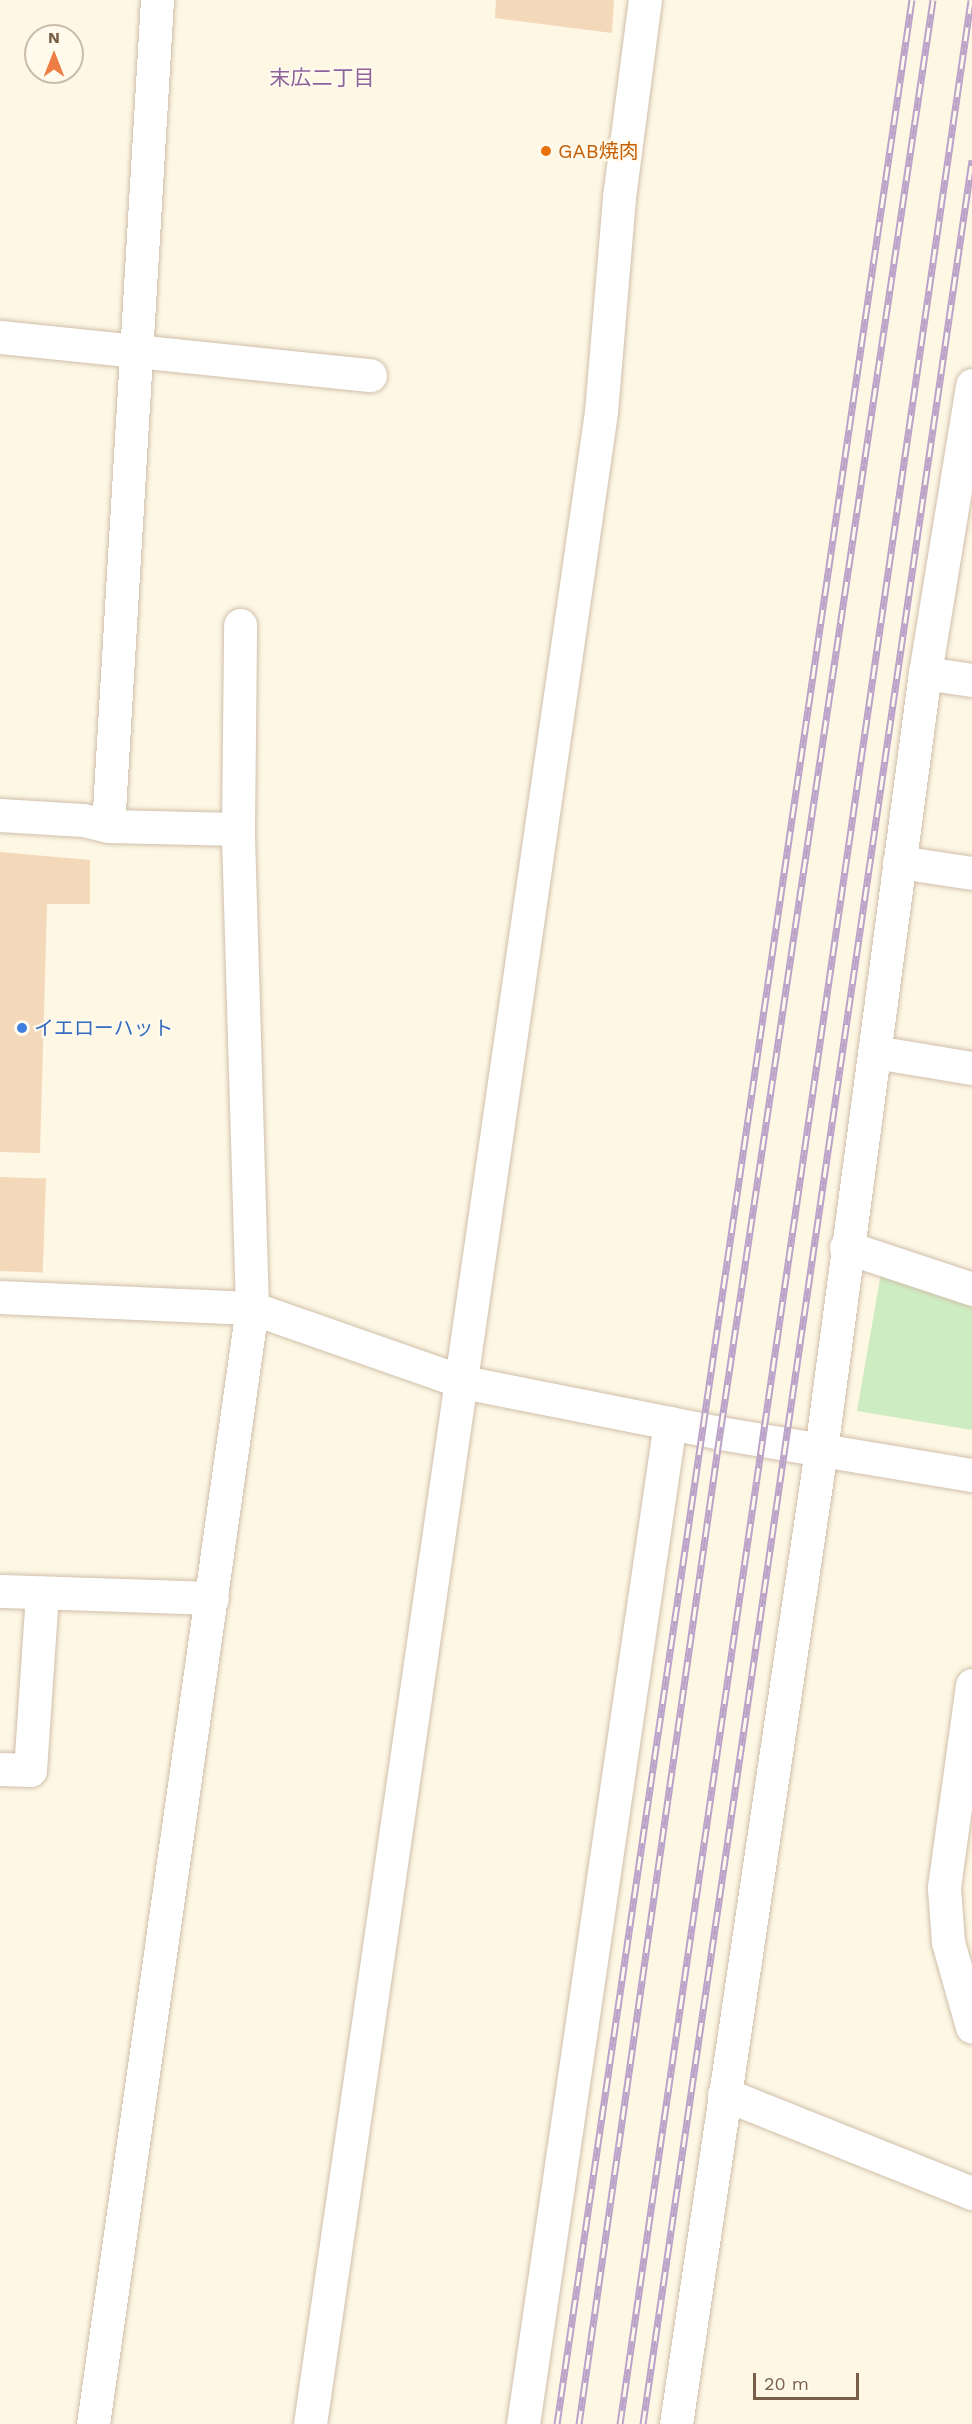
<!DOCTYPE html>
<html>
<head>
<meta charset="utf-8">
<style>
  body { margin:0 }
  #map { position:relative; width:972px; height:2424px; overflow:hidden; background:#fdf7e4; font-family:"Work Sans","Noto Sans JP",sans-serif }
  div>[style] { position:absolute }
  .green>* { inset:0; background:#ceecc2 }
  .building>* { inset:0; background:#f4d8ba; transform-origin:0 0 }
  .roads { filter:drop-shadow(0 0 2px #d0bfaa) drop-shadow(0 0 2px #d0bfaa) }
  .street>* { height:33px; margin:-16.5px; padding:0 16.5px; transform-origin:16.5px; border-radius:16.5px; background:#fff }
  .secondary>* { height:33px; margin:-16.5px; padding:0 16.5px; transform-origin:16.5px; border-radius:16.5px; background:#fff }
  .rail>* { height:7px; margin-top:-3.5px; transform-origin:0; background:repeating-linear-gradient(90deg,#fffaec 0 14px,#bba2c8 0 28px); box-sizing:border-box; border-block:2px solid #bba2c8 }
  .dots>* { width:16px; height:16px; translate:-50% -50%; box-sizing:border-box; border:3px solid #fffaec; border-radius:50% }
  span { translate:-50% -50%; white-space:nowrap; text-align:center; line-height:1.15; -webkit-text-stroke:4.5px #fffaec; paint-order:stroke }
  .food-label { font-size:20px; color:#c56008 }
  .left { translate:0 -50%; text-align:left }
  .shop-label { font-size:20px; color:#366cbe }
  .neighbourhood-label { font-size:21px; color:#8f639c }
  .north { position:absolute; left:24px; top:24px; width:60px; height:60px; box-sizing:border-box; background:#fffaec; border:2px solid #c9bcaa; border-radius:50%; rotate:0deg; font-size:16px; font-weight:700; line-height:24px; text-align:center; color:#785f48 }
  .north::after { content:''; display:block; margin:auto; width:21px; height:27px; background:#ee7d43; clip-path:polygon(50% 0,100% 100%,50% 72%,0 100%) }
  .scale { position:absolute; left:753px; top:2373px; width:106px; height:27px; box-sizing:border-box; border:3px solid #785f48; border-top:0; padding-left:8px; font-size:18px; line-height:21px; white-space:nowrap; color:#785f48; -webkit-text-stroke:4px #fffaec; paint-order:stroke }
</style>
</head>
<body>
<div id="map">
  <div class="green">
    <div style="clip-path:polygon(881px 1273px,972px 1302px,972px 1430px,857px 1411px)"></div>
  </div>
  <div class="building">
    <div style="clip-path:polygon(496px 0,614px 0,612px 33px,495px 18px)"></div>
    <div style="clip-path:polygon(0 852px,90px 860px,90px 904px,47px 904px,40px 1153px,0 1152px)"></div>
    <div style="left:0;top:1177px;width:46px;height:94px;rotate:2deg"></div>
  </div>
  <div class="roads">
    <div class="street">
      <div style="left:157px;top:0;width:827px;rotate:93.39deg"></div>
      <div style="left:108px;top:826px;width:130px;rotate:1.3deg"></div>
      <div style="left:0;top:337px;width:372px;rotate:5.9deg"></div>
      <div style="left:925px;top:673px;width:48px;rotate:8.5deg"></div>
      <div style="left:0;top:815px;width:83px;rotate:3.4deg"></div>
      <div style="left:83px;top:820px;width:26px;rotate:13deg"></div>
      <div style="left:899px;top:862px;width:74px;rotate:8.6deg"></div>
      <div style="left:875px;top:1052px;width:98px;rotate:9.4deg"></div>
      <div style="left:846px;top:1247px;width:133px;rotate:18.4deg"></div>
      <div style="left:0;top:1591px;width:212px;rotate:1.9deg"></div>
      <div style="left:972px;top:1685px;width:205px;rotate:97.9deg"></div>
      <div style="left:944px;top:1888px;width:54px;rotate:85.8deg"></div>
      <div style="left:948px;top:1942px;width:88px;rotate:74.2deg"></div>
      <div style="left:0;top:1769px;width:30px;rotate:2deg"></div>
      <div style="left:30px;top:1770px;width:178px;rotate:-86.1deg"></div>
      <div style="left:724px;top:2094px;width:267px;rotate:21.8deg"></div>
      <div style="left:93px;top:2424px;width:1127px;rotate:-81.89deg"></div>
      <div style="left:252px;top:1308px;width:479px;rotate:-91.7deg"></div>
      <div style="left:238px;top:829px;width:204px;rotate:-89.4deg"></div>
      <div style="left:310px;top:2424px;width:2033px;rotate:-81.77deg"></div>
      <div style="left:601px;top:412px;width:216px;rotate:-85.2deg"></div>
      <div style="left:619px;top:197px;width:199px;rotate:-82.5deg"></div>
      <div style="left:523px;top:2424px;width:1012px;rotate:-81.65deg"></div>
      <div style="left:676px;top:2424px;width:985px;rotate:-81.53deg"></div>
    </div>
    <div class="secondary">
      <div style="left:0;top:1297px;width:252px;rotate:2.5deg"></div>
      <div style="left:252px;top:1308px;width:224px;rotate:19.3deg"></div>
      <div style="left:463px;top:1382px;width:262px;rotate:11.2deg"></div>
      <div style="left:720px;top:1433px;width:255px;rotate:9.5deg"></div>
      <div style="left:821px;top:1450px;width:784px;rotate:-82.38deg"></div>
      <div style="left:925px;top:673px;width:292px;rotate:-80.7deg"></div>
    </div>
  </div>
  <div class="rail">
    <div style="left:557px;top:2424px;width:2450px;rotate:-81.67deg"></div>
    <div style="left:579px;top:2424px;width:980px;rotate:-81.9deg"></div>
    <div style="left:717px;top:1454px;width:1470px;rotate:-81.55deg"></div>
    <div style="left:620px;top:2424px;width:2449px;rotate:-81.76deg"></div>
    <div style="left:643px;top:2424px;width:2288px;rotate:-81.73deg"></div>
  </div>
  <div class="dots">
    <div style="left:546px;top:151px;background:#e8710a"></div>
    <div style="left:22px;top:1028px;background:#3f7fe0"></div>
  </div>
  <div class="food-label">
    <span class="left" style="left:558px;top:151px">GAB焼肉</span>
  </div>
  <div class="shop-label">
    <span class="left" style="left:34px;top:1028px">イエローハット</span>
  </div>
  <div class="neighbourhood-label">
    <span style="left:322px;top:78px">末広二丁目</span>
  </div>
  <div class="north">N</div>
  <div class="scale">20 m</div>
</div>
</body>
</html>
